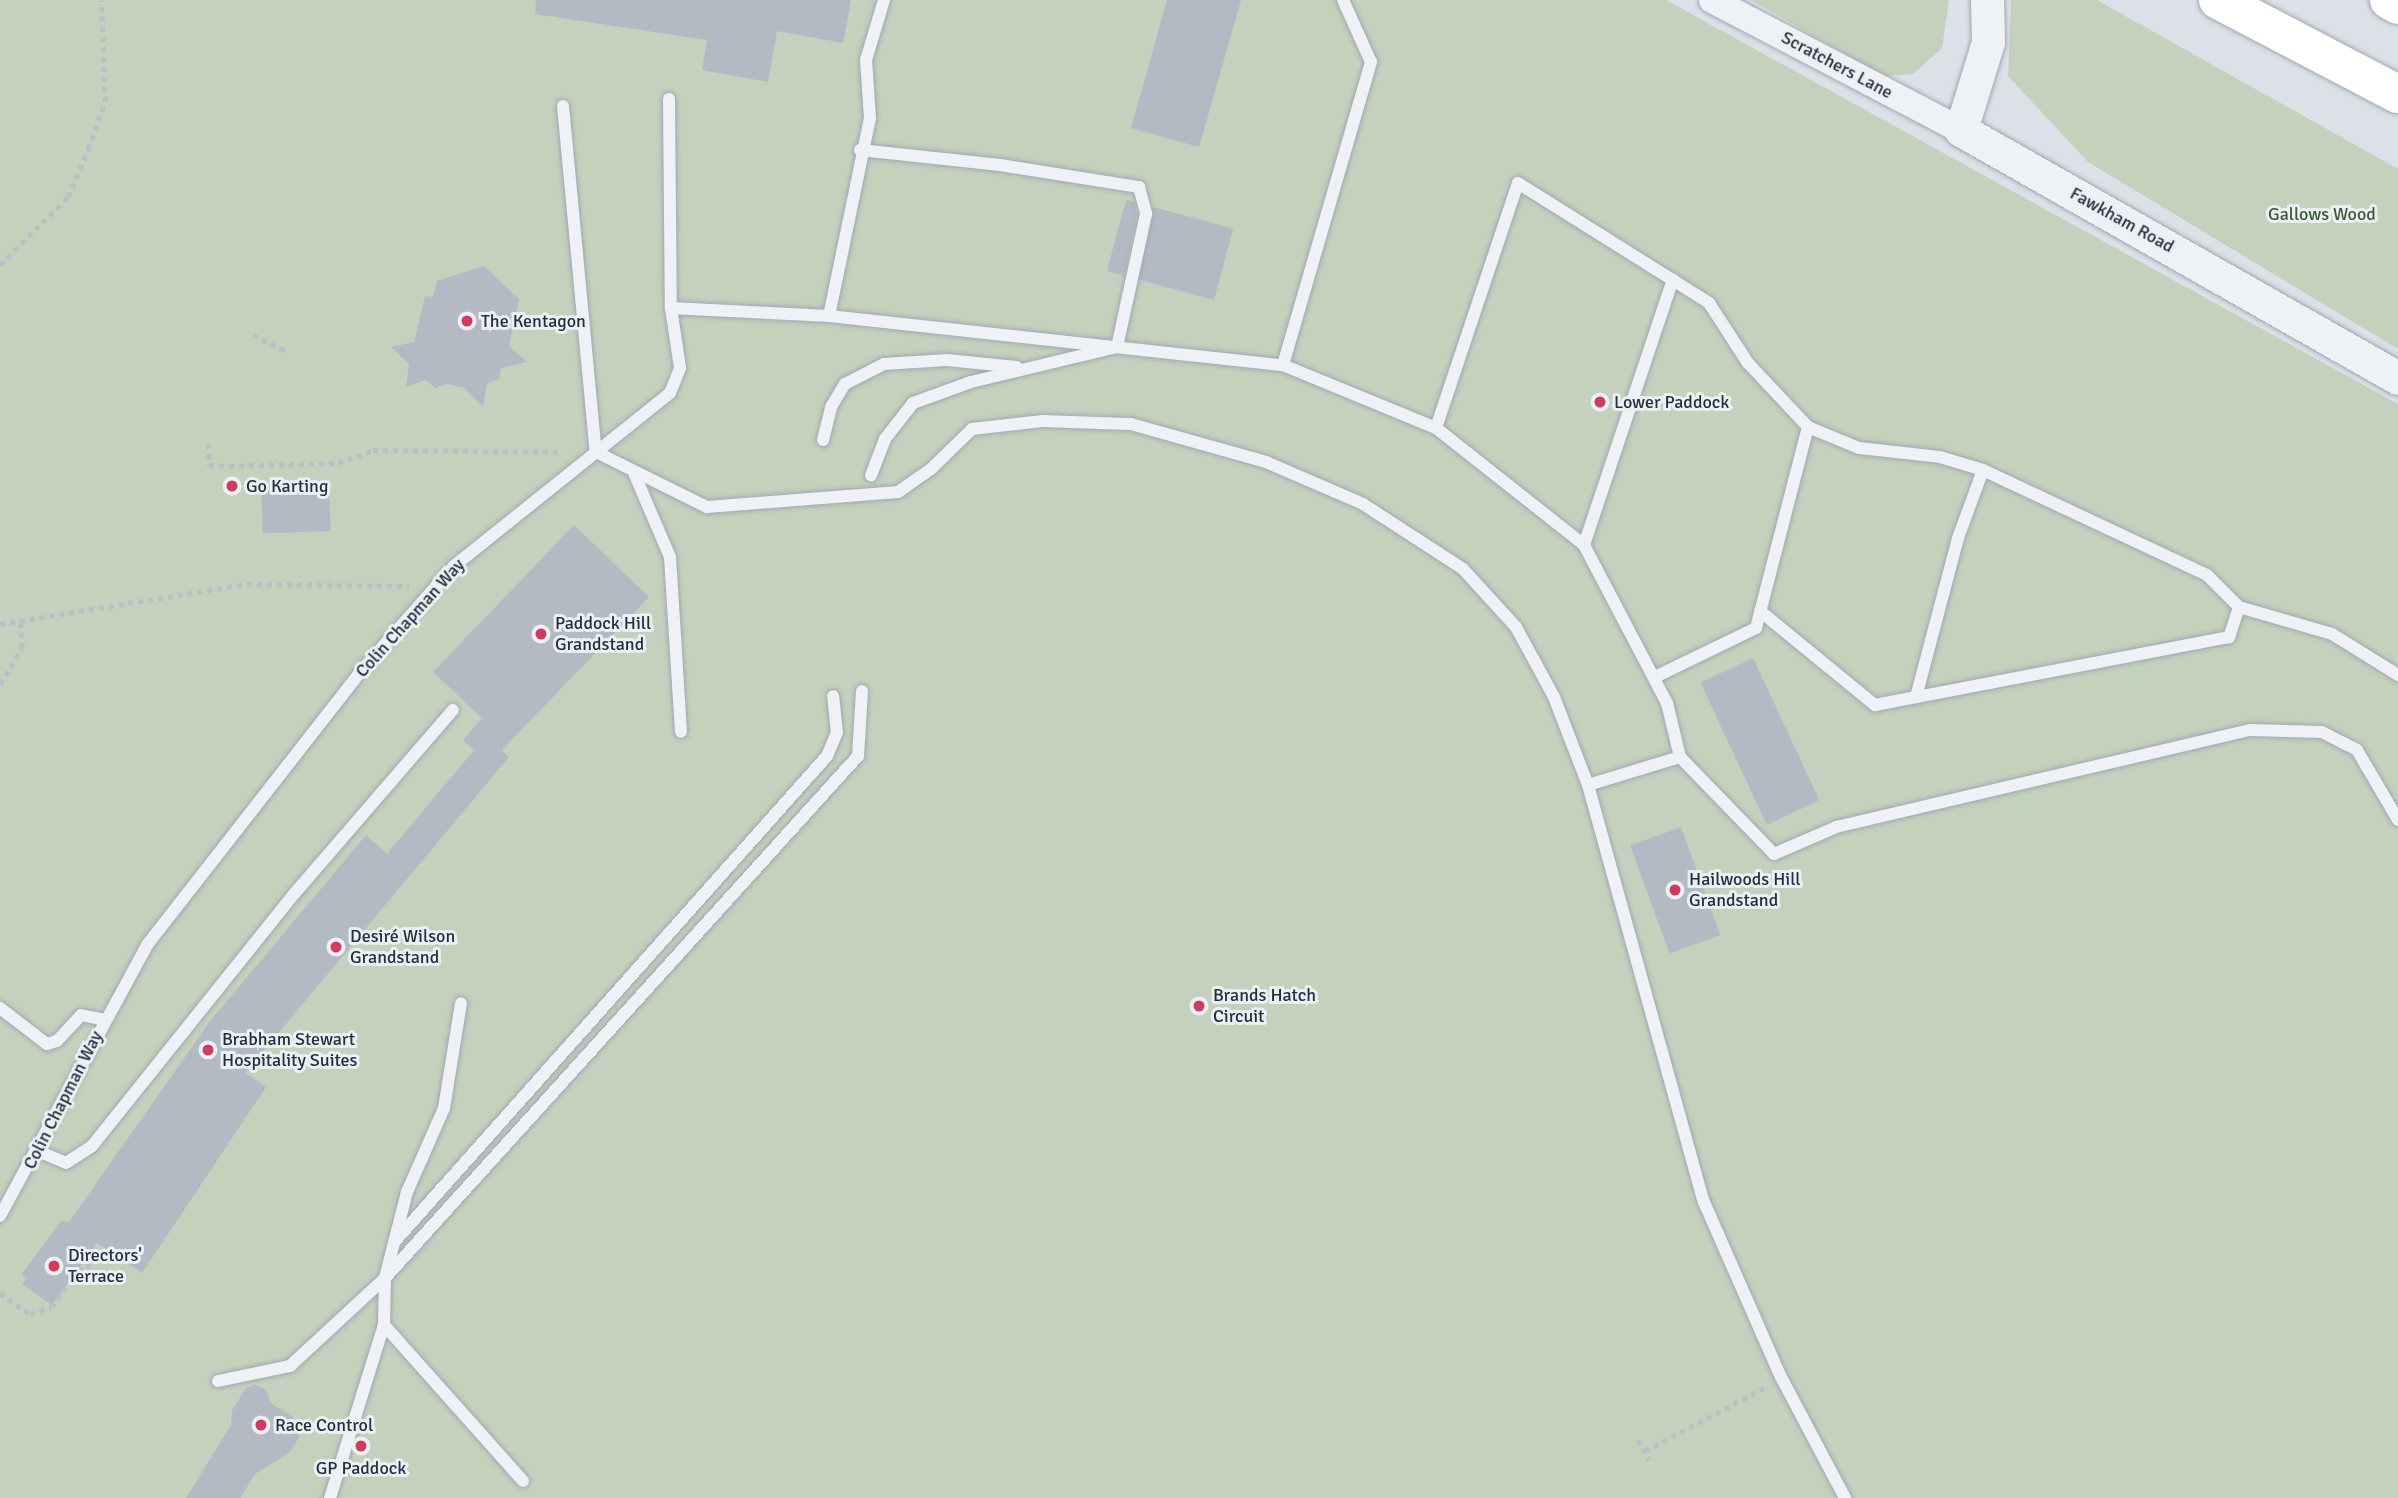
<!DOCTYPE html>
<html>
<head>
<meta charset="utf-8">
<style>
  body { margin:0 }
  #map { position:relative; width:2398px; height:1498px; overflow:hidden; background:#dce1e7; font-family:Signika,sans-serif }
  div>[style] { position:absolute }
  .green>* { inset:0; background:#c3d1bd }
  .building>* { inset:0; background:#b3bac3; transform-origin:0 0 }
  .path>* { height:4.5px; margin-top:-2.25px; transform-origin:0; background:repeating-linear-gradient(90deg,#babfc5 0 5px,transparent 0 10px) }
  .roads { filter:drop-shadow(0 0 2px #a1a8b1) drop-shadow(0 0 2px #a1a8b1) }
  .service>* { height:12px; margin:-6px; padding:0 6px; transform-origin:6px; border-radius:6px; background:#eef1f5 }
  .minor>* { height:26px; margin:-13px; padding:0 13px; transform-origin:13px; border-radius:13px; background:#eef1f5 }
  .tertiary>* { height:33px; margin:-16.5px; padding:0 16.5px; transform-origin:16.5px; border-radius:16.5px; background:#eef1f5 }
  .motorway>* { height:38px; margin:-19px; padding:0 19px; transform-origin:19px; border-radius:19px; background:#fff }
  .dots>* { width:19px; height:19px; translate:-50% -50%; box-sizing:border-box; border:4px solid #ebf0f4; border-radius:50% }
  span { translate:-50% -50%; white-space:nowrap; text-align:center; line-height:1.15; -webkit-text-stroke:6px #ebf0f4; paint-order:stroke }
  .street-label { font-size:18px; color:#25303d }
  .park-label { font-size:18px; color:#3d5932 }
  .poi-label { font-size:18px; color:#25303d }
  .left { translate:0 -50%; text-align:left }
</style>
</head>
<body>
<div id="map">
  <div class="green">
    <div style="clip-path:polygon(0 0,1666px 0,2398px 404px,2398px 1498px,0 1498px)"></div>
    <div style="clip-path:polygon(1751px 0,1949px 0,1942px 48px,1913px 74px,1884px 76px)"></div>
    <div style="clip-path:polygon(2011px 0,2097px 0,2398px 169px,2398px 349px,2088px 162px,2008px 76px)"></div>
  </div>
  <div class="building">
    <div style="clip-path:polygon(536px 0,851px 0,843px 43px,777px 31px,768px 82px,702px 70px,707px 40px,535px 14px)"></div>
    <div style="clip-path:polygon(1167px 0,1241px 0,1199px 147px,1131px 128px)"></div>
    <div style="clip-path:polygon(1126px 200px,1134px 202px,1137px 214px,1124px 276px,1107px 271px)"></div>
    <div style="left:1153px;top:207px;width:83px;height:74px;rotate:15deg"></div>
    <div style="clip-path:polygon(484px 266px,519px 299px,509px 346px,527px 362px,501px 368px,499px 379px,487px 383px,483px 407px,464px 388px,447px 384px,435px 388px,426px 380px,406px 387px,409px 364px,391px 347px,414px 342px,425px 296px,433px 297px,437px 281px)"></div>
    <div style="left:329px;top:483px;width:48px;height:68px;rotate:88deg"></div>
    <div style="clip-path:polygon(574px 525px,649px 597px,502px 750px,509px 757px,245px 1073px,266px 1087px,142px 1273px,97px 1243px,52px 1305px,22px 1284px,26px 1279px,21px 1275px,61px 1221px,69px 1222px,211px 1020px,366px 835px,387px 854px,474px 750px,463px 740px,482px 718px,433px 672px)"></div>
    <div style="left:1753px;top:658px;width:157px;height:58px;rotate:65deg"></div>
    <div style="left:1681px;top:827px;width:115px;height:54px;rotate:70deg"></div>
    <div style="clip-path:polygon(254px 1385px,265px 1389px,272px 1404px,293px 1417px,289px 1424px,300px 1436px,289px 1453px,255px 1474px,240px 1498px,186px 1498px,231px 1425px,232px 1411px,246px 1388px)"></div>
  </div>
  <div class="path">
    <div style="left:0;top:265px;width:96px;rotate:-45deg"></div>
    <div style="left:68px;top:197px;width:52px;rotate:-67.4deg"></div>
    <div style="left:88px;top:149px;width:50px;rotate:-70.1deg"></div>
    <div style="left:105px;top:102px;width:102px;rotate:-92.2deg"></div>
    <div style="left:253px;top:335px;width:39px;rotate:26deg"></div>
    <div style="left:209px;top:444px;width:21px;rotate:90deg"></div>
    <div style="left:209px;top:465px;width:20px;rotate:3deg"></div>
    <div style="left:229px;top:466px;width:109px;rotate:-1.6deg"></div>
    <div style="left:338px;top:463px;width:37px;rotate:-20deg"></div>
    <div style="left:373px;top:450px;width:190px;rotate:0.6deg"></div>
    <div style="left:0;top:624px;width:250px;rotate:-9.2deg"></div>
    <div style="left:247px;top:584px;width:162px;rotate:0.7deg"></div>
    <div style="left:0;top:684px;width:42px;rotate:-58.6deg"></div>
    <div style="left:22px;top:648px;width:30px;rotate:-94deg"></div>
    <div style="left:0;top:1293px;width:37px;rotate:35deg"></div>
    <div style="left:30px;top:1314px;width:22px;rotate:-18deg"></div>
    <div style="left:51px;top:1307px;width:45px;rotate:-53.1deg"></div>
    <div style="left:78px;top:1271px;width:17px;rotate:-31deg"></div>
    <div style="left:1638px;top:1440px;width:23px;rotate:61deg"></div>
    <div style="left:1645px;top:1451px;width:135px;rotate:-27.9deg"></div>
  </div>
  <div class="roads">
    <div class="service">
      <div style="left:669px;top:99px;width:209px;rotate:89.5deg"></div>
      <div style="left:563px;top:106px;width:348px;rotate:84.6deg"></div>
      <div style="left:596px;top:452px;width:124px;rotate:26.4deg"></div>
      <div style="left:707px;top:507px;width:192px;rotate:-4.5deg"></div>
      <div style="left:898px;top:492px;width:40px;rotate:-34.9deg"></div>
      <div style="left:931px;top:469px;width:57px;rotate:-44.3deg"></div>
      <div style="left:972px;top:429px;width:71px;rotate:-6.4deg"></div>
      <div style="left:1043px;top:421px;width:88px;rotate:2deg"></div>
      <div style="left:1131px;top:424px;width:140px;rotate:15.7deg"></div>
      <div style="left:1266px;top:462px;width:106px;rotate:23.4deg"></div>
      <div style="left:1363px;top:504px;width:119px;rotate:33deg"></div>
      <div style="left:1463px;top:569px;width:79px;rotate:47.6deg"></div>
      <div style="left:1516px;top:627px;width:80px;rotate:61.5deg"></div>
      <div style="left:1554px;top:697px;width:94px;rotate:68.9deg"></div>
      <div style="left:1588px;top:785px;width:96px;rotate:-16.9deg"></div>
      <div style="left:860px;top:150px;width:141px;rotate:6.1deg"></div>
      <div style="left:1000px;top:165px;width:141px;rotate:9deg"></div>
      <div style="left:1139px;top:187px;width:28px;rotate:75deg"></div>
      <div style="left:1146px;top:214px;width:136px;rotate:102.3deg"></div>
      <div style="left:1117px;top:347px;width:150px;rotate:166.5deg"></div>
      <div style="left:971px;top:382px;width:62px;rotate:160.1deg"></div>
      <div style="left:913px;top:403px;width:46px;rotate:127.9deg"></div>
      <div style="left:885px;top:439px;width:39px;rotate:111deg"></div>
      <div style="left:829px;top:316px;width:202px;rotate:-78.3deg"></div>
      <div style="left:870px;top:118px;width:58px;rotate:-93.9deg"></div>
      <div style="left:866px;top:60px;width:63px;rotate:-73.3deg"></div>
      <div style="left:1283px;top:365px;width:316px;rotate:-73.8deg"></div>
      <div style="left:1371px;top:62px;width:68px;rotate:-114.3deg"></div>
      <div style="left:1436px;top:428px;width:258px;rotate:-71.5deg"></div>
      <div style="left:1518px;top:183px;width:226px;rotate:32.1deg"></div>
      <div style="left:1709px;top:303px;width:72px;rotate:57deg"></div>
      <div style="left:1748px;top:363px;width:88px;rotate:46.8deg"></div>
      <div style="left:1808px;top:427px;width:55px;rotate:22.4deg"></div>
      <div style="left:1859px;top:448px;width:81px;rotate:6.3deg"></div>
      <div style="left:1940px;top:457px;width:45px;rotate:16.8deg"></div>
      <div style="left:1983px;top:470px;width:247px;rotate:25.1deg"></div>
      <div style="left:2207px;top:575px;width:45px;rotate:45deg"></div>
      <div style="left:2239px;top:607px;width:32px;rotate:108deg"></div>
      <div style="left:2229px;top:637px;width:319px;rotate:169.1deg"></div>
      <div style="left:823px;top:440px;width:34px;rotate:-76deg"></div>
      <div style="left:831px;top:407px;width:27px;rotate:-59deg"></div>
      <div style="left:845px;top:384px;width:44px;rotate:-27.1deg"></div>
      <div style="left:884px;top:364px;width:63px;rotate:-3.6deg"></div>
      <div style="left:947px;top:360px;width:70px;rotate:5.7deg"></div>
      <div style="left:634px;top:473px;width:91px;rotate:66.8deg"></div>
      <div style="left:670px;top:557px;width:175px;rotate:86.4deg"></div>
      <div style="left:1584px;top:545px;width:280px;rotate:-71.5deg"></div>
      <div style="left:2239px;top:607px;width:97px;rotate:16.2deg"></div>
      <div style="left:2332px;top:634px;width:78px;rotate:31.8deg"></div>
      <div style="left:1760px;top:611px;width:149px;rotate:39.3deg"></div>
      <div style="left:1875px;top:705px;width:42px;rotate:-11deg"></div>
      <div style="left:1916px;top:697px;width:164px;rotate:-75.2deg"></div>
      <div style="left:1958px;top:538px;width:72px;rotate:-69.8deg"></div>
      <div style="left:1655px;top:677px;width:112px;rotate:-25.9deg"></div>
      <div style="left:1756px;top:628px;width:208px;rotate:-75.5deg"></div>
      <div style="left:1588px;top:785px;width:433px;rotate:74.5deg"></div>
      <div style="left:1704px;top:1202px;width:191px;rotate:66.3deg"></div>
      <div style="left:1781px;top:1377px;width:137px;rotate:62.1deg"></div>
      <div style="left:0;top:1008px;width:59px;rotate:37.5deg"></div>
      <div style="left:47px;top:1044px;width:10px;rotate:-17deg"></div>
      <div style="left:57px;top:1041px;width:35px;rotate:-47deg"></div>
      <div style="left:81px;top:1015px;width:24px;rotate:12deg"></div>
      <div style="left:38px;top:1151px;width:30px;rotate:23deg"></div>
      <div style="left:66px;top:1163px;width:31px;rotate:-33deg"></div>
      <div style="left:92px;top:1146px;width:323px;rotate:-51.3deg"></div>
      <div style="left:294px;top:894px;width:243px;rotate:-49.2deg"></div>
      <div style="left:0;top:1216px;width:308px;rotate:-61.5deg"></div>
      <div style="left:147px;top:945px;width:349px;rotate:-52deg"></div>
      <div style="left:362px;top:670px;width:139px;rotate:-48.5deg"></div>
      <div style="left:454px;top:566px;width:277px;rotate:-38.7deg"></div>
      <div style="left:670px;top:393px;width:27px;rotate:-68deg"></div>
      <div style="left:680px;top:368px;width:61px;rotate:-98.5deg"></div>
      <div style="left:671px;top:308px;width:158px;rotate:2.9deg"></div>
      <div style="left:829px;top:316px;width:457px;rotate:6.2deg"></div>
      <div style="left:1283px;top:365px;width:165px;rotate:22.4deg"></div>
      <div style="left:1436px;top:428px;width:189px;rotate:38.3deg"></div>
      <div style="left:1584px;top:545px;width:178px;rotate:62.3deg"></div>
      <div style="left:1667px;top:703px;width:56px;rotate:76.5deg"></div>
      <div style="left:1680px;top:757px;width:135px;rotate:45.9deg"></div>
      <div style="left:1774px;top:854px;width:68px;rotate:-23.5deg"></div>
      <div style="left:1836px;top:827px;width:426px;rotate:-13.2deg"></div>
      <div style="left:2251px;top:730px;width:71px;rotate:1.6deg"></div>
      <div style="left:2322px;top:732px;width:39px;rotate:27deg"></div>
      <div style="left:2357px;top:750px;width:81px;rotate:59.6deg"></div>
      <div style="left:395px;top:1241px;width:649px;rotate:-48.31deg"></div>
      <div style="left:827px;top:756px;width:25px;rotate:-67deg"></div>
      <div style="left:837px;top:733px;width:37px;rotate:-96deg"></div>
      <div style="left:384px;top:1325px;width:209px;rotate:48.3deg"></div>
      <div style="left:218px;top:1381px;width:74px;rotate:-11.8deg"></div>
      <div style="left:290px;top:1366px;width:129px;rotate:-42.8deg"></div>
      <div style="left:385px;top:1278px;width:704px;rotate:-47.82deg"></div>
      <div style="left:858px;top:756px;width:65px;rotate:-86.5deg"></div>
      <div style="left:330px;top:1498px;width:181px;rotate:-72.7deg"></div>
      <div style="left:384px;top:1325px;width:47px;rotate:-88.8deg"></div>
      <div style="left:385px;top:1278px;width:89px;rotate:-75.7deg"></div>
      <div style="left:407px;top:1192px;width:92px;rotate:-66.2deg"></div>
      <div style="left:444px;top:1108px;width:106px;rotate:-80.8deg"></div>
    </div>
    <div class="minor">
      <div style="left:1712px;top:0;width:281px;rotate:27.6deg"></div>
    </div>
    <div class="tertiary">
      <div style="left:1987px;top:0;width:42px;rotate:88.6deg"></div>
      <div style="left:1988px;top:42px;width:92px;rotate:107.1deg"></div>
      <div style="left:1961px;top:130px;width:502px;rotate:29.58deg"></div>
    </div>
    <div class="motorway">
      <div style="left:2218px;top:0;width:203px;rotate:27.6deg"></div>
      <div style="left:2389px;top:0;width:10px;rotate:29deg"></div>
    </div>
  </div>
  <div class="dots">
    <div style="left:467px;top:321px;background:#d13b5d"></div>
    <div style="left:1600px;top:402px;background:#d13b5d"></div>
    <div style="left:232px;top:486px;background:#d13b5d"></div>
    <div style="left:541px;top:634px;background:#d13b5d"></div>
    <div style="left:1675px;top:890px;background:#d13b5d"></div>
    <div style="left:336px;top:947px;background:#d13b5d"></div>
    <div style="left:1199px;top:1006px;background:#d13b5d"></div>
    <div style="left:208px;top:1050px;background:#d13b5d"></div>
    <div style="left:54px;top:1266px;background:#d13b5d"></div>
    <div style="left:261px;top:1425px;background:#d13b5d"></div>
    <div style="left:361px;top:1446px;background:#d13b5d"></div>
  </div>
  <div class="street-label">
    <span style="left:1837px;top:65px;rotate:28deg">Scratchers Lane</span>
    <span style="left:2122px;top:220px;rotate:29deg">Fawkham Road</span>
    <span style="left:410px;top:618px;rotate:-48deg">Colin Chapman Way</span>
    <span style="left:63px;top:1100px;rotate:-63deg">Colin Chapman Way</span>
  </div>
  <div class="park-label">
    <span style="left:2322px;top:214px">Gallows Wood</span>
  </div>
  <div class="poi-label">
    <span class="left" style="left:481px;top:321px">The Kentagon</span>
    <span class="left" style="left:1614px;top:402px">Lower Paddock</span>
    <span class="left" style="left:246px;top:486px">Go Karting</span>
    <span class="left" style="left:555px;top:634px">Paddock Hill<br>Grandstand</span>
    <span class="left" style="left:1689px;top:890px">Hailwoods Hill<br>Grandstand</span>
    <span class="left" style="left:350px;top:947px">Desiré Wilson<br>Grandstand</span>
    <span class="left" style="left:1213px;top:1006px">Brands Hatch<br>Circuit</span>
    <span class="left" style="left:222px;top:1050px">Brabham Stewart<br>Hospitality Suites</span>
    <span class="left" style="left:68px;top:1266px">Directors'<br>Terrace</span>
    <span class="left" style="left:275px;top:1425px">Race Control</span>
    <span style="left:361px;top:1468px">GP Paddock</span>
  </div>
</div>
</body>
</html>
